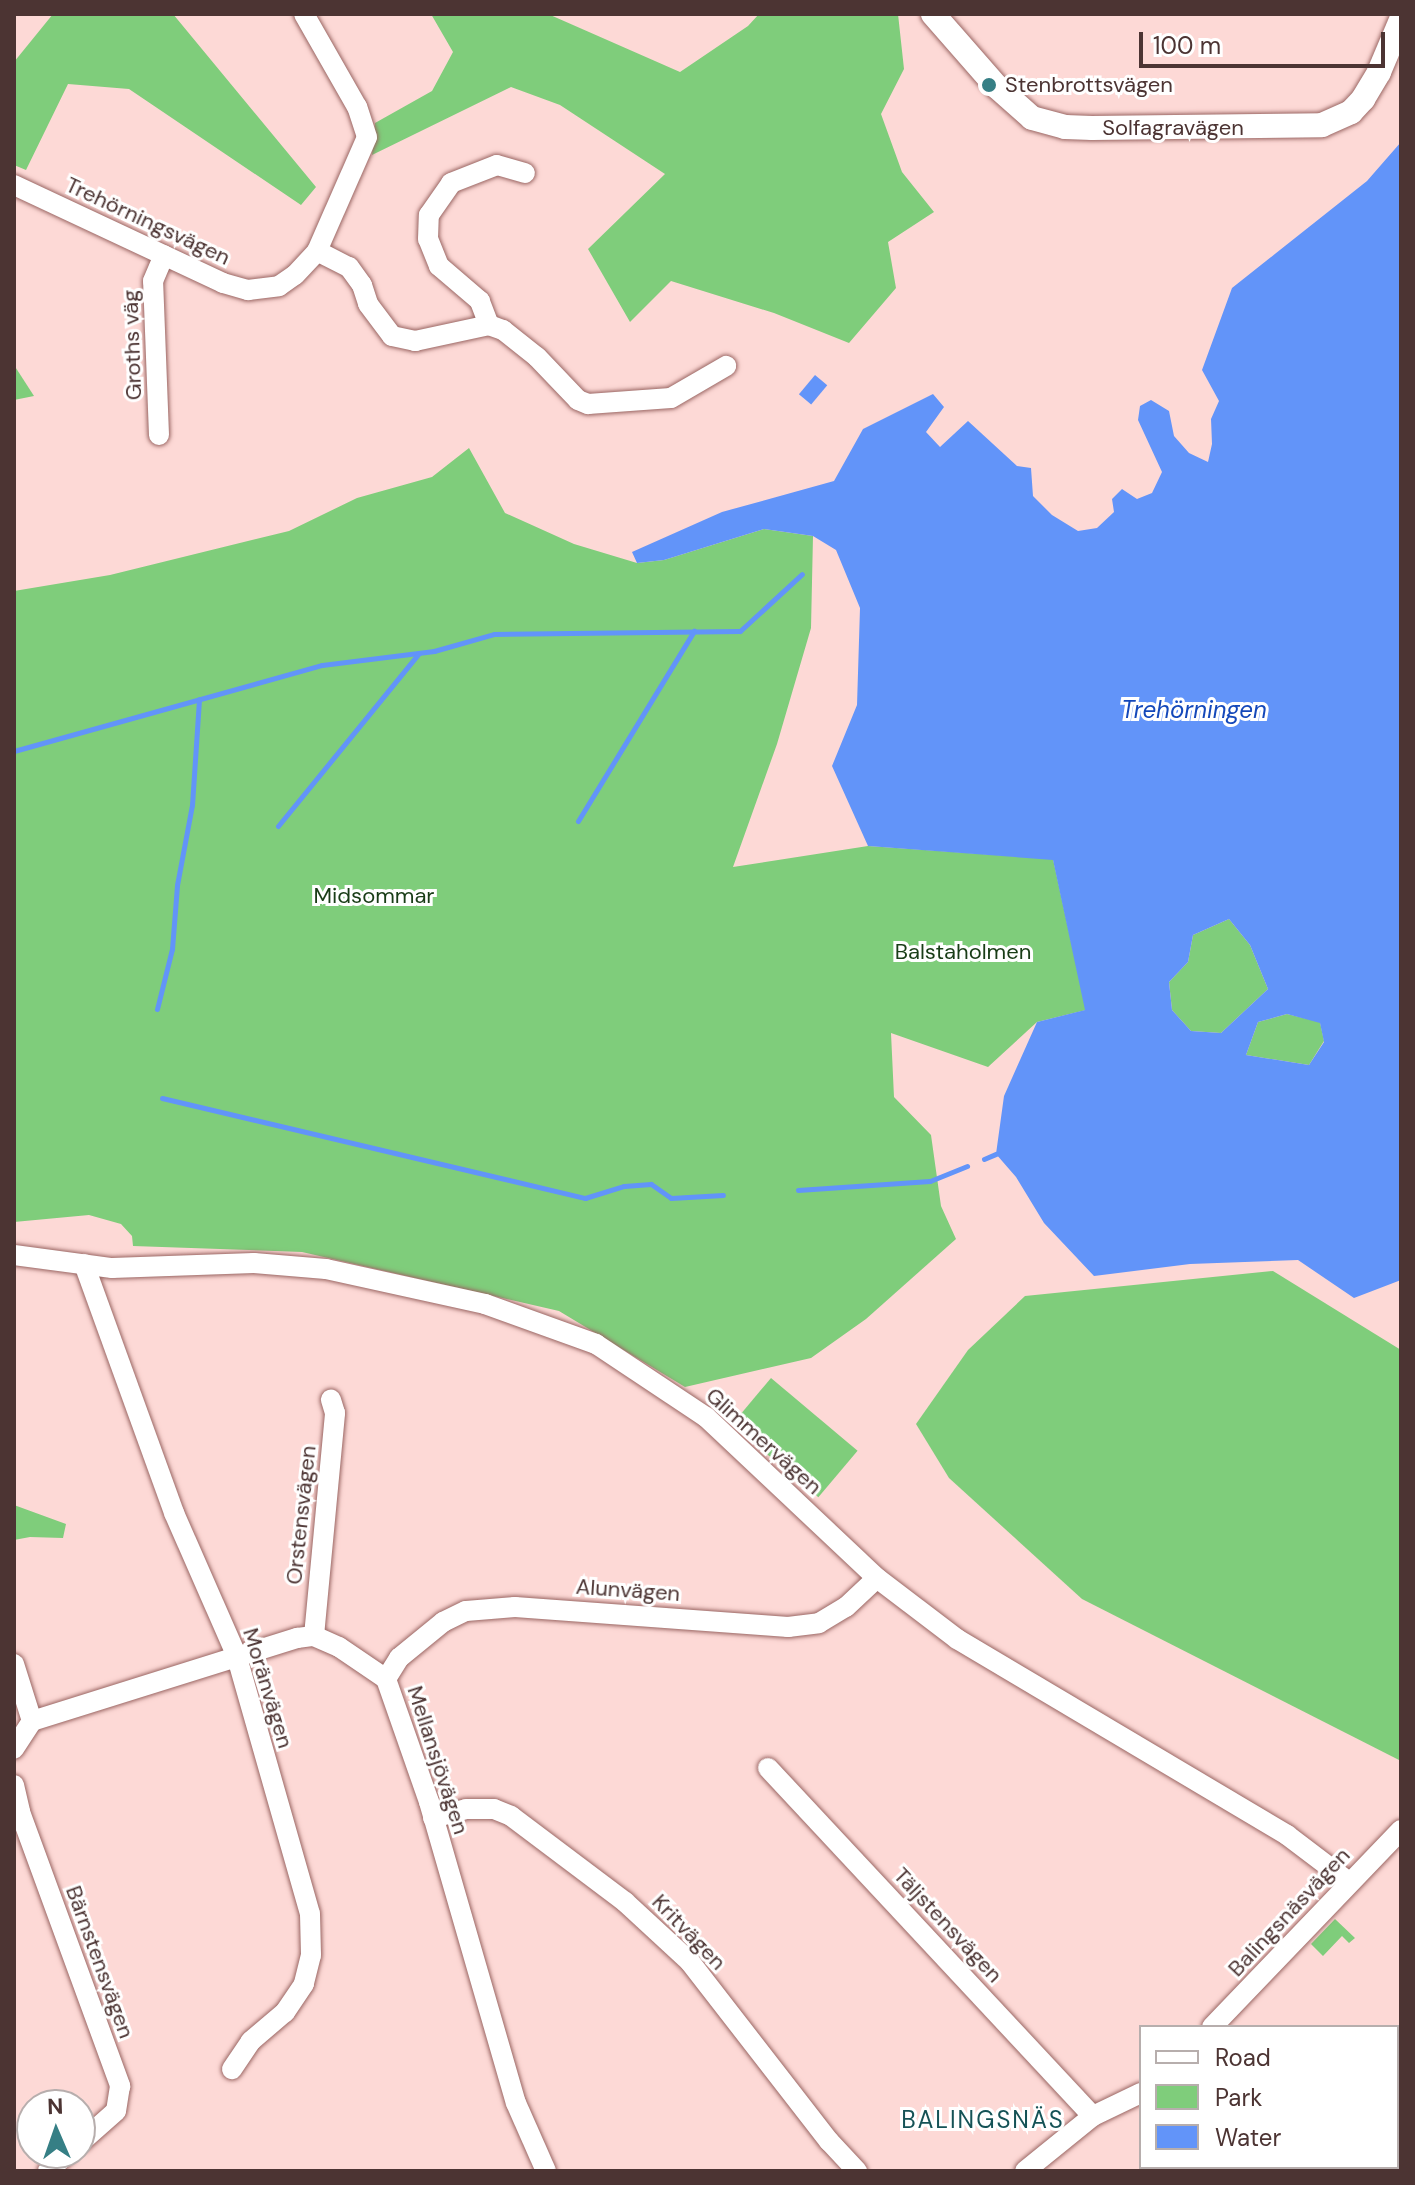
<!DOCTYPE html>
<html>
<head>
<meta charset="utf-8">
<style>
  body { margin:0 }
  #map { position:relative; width:1415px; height:2185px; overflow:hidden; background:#fdd9d6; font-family:"DM Sans",sans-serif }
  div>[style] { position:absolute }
  .green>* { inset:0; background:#7fcd7b; transform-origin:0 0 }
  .water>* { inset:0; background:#6294f9; transform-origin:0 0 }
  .stream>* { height:5px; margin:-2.5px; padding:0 2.5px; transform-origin:2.5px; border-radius:2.5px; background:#6294f9 }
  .roads { filter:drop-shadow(0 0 2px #9a6663) drop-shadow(0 0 2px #9a6663) }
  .minor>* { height:20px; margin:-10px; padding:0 10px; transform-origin:10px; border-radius:10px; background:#fff }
  .tertiary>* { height:24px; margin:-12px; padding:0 12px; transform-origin:12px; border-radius:12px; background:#fff }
  .dots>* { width:22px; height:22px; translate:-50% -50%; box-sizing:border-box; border:4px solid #fff; border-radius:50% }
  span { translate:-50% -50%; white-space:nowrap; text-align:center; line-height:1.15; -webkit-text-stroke:6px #fff; paint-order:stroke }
  .poi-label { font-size:22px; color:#4c3433 }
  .left { translate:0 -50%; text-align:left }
  .street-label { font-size:22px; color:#4c3433 }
  .park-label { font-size:22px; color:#193d17 }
  .water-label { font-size:24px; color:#1448ba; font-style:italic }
  .neighbourhood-label { font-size:24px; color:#155256; letter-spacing:2px }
  .frame { position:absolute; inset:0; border:16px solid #4c3433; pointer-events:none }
  .legend { position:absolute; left:1139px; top:2025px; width:260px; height:144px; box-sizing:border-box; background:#fff; border:2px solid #b7aead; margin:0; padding:10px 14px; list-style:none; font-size:24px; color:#4c3433 }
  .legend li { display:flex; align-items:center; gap:16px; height:40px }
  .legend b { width:40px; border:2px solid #b7aead }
  .north { position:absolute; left:16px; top:2089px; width:80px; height:80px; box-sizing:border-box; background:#fff; border:2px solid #b7aead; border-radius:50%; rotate:358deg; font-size:22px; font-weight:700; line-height:32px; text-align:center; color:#4c3433 }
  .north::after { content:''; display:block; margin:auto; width:28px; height:36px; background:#367f85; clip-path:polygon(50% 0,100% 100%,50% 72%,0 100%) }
  .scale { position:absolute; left:1139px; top:32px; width:246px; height:36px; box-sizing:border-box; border:4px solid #4c3433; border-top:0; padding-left:10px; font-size:24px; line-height:28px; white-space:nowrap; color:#4c3433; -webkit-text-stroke:6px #fff; paint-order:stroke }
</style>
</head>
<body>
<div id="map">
  <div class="green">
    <div style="clip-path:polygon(53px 14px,173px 14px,316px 187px,301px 205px,129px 89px,68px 84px,26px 170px,14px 165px,14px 62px)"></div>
    <div style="clip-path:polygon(431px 14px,548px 14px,680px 72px,748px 26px,759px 14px,898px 14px,904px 69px,881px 114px,902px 172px,934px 212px,888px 242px,896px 288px,849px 343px,774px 313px,671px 281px,630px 322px,588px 249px,665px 174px,560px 105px,511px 87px,372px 155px,375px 123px,432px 91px,453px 52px)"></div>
    <div style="clip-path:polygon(14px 365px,34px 396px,14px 400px)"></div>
    <div style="clip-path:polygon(469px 448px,505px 513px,574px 544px,637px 563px,664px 560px,764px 529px,813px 536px,811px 628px,777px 744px,733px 867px,868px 846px,1053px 859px,1086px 1010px,1037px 1022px,988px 1067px,891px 1033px,894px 1097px,931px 1135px,941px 1206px,956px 1239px,866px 1319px,811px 1358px,685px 1387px,559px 1311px,302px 1252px,133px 1246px,132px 1236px,121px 1224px,89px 1215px,14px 1222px,14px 591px,110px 575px,289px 531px,357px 498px,432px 477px)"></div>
    <div style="clip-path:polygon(1229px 919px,1250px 945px,1268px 989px,1221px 1033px,1191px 1031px,1172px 1010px,1169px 982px,1188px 962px,1193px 935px)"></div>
    <div style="clip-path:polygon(1287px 1014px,1320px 1022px,1324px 1041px,1309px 1065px,1246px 1055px,1258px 1022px)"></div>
    <div style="clip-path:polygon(1273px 1271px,1401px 1350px,1401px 1761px,1082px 1599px,949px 1478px,916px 1424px,968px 1350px,1025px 1296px)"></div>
    <div style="left:771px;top:1378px;width:113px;height:61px;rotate:40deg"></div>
    <div style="clip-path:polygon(14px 1505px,66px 1524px,63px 1538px,30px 1537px,14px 1540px)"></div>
    <div style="clip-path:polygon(1335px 1919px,1355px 1938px,1349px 1943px,1342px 1936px,1323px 1956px,1311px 1944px)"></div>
    <div style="left:1397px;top:2081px;width:4px;height:70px"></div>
  </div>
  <div class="water">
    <div style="clip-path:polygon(evenodd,1401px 142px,1401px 1280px,1354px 1298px,1298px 1260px,1190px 1264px,1094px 1276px,1044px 1223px,1016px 1177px,996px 1154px,1004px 1096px,1037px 1022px,1085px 1010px,1053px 860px,868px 846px,832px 766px,857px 705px,860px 608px,836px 550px,813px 536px,764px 529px,664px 560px,637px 563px,632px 552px,722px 512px,834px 481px,863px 429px,933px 394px,944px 407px,926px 432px,940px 447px,968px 421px,1017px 466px,1031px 468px,1033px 496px,1052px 515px,1078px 531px,1097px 528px,1114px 512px,1112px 499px,1122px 489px,1137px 499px,1152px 493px,1162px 472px,1138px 420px,1140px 406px,1151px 400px,1169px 411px,1174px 436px,1189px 453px,1208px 462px,1212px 444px,1211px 419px,1219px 401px,1202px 370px,1232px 288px,1367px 181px,1401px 142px,1229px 919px,1250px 945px,1268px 989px,1221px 1033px,1191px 1031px,1172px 1010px,1169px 982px,1188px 962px,1193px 935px,1229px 919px,1401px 142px,1287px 1014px,1320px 1023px,1324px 1042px,1309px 1065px,1246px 1055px,1258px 1022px,1287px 1014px)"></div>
    <div style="left:815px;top:375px;width:16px;height:25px;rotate:40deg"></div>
  </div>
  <div class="stream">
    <div style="left:14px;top:751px;width:320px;rotate:-15.6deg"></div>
    <div style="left:322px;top:665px;width:113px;rotate:-7.1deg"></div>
    <div style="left:434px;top:651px;width:62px;rotate:-15.8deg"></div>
    <div style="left:494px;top:634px;width:246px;rotate:-0.7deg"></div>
    <div style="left:740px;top:631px;width:84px;rotate:-42.6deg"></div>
    <div style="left:578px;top:821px;width:223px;rotate:-58.6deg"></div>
    <div style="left:278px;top:826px;width:223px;rotate:-50.8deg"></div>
    <div style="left:157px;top:1009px;width:62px;rotate:-76deg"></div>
    <div style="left:172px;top:949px;width:64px;rotate:-85.5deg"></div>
    <div style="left:177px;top:885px;width:81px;rotate:-79.4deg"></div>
    <div style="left:192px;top:805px;width:106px;rotate:-86.2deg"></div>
    <div style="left:162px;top:1098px;width:435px;rotate:13.3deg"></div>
    <div style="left:585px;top:1198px;width:41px;rotate:-17.1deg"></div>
    <div style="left:624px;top:1186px;width:27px;rotate:-4deg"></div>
    <div style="left:651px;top:1184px;width:24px;rotate:35deg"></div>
    <div style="left:671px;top:1198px;width:52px;rotate:-3.3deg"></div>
    <div style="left:984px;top:1159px;width:13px;rotate:-23deg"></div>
    <div style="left:798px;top:1190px;width:132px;rotate:-3.9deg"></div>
    <div style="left:930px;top:1181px;width:40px;rotate:-22deg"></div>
  </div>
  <div class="roads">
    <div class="minor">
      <div style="left:14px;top:185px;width:231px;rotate:25.1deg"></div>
      <div style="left:223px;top:283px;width:26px;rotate:16deg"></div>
      <div style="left:248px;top:290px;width:31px;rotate:-7deg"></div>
      <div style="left:279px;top:286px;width:19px;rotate:-35deg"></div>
      <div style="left:295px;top:275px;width:33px;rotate:-47deg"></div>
      <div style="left:317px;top:251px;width:124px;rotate:-66.3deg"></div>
      <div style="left:367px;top:137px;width:32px;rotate:-108deg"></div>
      <div style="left:357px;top:107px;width:107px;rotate:-119.7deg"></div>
      <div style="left:317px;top:251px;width:36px;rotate:27deg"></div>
      <div style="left:349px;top:267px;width:22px;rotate:54deg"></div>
      <div style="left:362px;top:285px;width:20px;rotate:72deg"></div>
      <div style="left:368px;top:304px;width:40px;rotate:53deg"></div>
      <div style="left:392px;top:336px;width:24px;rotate:12deg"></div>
      <div style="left:415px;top:341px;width:76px;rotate:-12.2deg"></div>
      <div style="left:489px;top:325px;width:26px;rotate:-111deg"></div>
      <div style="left:480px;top:301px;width:54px;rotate:-139.5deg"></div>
      <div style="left:439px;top:266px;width:29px;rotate:-112deg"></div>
      <div style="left:428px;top:239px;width:24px;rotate:-88deg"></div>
      <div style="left:429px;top:215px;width:39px;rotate:-55deg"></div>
      <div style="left:451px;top:183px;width:49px;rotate:-21.4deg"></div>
      <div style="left:497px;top:165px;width:29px;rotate:16deg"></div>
      <div style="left:489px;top:325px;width:15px;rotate:20deg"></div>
      <div style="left:503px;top:330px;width:43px;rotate:38.5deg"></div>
      <div style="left:537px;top:357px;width:59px;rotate:46.4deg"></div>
      <div style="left:578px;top:400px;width:11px;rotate:22deg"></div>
      <div style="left:588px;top:404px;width:83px;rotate:-4.1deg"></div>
      <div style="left:671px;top:398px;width:64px;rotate:-30.2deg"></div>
      <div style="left:159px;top:435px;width:154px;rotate:-92.2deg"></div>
      <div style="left:153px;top:281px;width:28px;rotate:-67deg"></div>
      <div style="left:14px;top:1255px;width:99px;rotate:7.6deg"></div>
      <div style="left:112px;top:1268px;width:142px;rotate:-2deg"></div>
      <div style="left:254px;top:1263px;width:72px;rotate:4.8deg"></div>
      <div style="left:326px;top:1269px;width:163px;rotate:12.4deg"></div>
      <div style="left:485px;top:1304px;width:118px;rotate:19.8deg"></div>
      <div style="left:596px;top:1344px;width:132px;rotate:33.6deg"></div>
      <div style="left:706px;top:1417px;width:235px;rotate:43.3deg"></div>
      <div style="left:877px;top:1578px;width:101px;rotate:37.3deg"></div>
      <div style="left:957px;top:1639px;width:384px;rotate:30.7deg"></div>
      <div style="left:1287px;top:1835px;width:78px;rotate:37.2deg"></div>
      <div style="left:84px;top:1264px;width:265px;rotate:70.1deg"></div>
      <div style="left:174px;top:1513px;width:154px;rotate:66.3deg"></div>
      <div style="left:236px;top:1654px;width:270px;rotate:74.1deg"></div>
      <div style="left:310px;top:1914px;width:41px;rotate:88.6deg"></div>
      <div style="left:311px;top:1955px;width:30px;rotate:104deg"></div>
      <div style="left:304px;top:1984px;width:34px;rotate:124deg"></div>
      <div style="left:285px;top:2012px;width:45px;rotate:139.5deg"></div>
      <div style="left:251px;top:2041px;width:34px;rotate:124deg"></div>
      <div style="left:314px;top:1636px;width:224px;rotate:-84.6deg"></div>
      <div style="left:335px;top:1413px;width:14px;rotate:-107deg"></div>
      <div style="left:14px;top:1664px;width:60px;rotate:72.5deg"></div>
      <div style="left:32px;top:1721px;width:33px;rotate:123deg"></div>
      <div style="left:386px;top:1679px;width:25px;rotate:-58deg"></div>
      <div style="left:399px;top:1658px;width:57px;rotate:-39.3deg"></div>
      <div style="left:443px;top:1622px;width:25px;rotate:-26deg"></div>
      <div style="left:466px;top:1611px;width:49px;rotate:-4.7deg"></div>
      <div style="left:515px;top:1607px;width:274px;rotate:4.2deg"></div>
      <div style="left:788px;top:1627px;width:31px;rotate:-7deg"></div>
      <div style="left:819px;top:1623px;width:31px;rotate:-31deg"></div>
      <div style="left:846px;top:1607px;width:42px;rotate:-43.1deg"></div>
      <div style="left:32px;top:1721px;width:278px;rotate:-17.4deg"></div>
      <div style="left:297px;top:1638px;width:17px;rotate:-7deg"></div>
      <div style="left:314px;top:1636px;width:27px;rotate:24deg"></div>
      <div style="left:339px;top:1647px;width:57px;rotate:34.2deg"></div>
      <div style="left:386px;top:1679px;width:130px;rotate:70.7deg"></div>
      <div style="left:429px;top:1802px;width:313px;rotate:73.9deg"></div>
      <div style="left:516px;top:2103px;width:74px;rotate:66.2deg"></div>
      <div style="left:768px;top:1768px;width:476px;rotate:47deg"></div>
      <div style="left:14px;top:1785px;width:28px;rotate:77deg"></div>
      <div style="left:20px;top:1812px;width:292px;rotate:69.9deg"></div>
      <div style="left:120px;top:2086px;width:25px;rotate:99deg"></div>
      <div style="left:116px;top:2111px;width:48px;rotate:138.4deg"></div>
      <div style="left:433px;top:1818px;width:34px;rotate:-15deg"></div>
      <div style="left:466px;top:1809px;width:28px"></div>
      <div style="left:494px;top:1809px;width:18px;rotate:22deg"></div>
      <div style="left:511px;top:1816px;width:143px;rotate:37deg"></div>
      <div style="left:625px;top:1902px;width:88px;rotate:42.7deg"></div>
      <div style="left:690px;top:1962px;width:227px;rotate:52.2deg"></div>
      <div style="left:829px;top:2141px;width:41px;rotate:47deg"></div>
      <div style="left:1212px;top:2027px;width:273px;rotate:-46.2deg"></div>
      <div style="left:48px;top:2171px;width:27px;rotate:-42deg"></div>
      <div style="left:1025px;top:2171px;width:87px;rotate:-39deg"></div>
      <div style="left:1093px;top:2116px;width:53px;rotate:-25.6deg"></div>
    </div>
    <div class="tertiary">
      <div style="left:933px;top:14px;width:96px;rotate:48.8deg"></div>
      <div style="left:996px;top:86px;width:48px;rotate:41.6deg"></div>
      <div style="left:1032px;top:118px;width:34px;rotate:15deg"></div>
      <div style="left:1065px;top:127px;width:27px;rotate:2deg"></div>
      <div style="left:1092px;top:128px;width:230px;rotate:-0.7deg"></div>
      <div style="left:1322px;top:125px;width:32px;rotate:-24deg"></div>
      <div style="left:1351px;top:112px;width:18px;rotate:-47deg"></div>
      <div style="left:1363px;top:99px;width:31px;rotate:-59deg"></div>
      <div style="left:1379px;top:72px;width:56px;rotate:-67.1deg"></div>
    </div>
  </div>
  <div class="dots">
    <div style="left:989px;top:85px;background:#367f85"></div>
  </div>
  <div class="poi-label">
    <span class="left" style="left:1005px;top:85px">Stenbrottsvägen</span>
  </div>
  <div class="street-label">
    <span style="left:1173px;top:128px">Solfagravägen</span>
    <span style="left:148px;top:221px;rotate:25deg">Trehörningsvägen</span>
    <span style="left:132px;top:345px;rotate:-92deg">Groths väg</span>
    <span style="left:764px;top:1441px;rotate:42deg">Glimmervägen</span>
    <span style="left:301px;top:1515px;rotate:-84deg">Orstensvägen</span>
    <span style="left:628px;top:1590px;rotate:4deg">Alunvägen</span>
    <span style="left:268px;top:1688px;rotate:73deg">Moränvägen</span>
    <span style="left:438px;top:1760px;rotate:72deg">Mellansjövägen</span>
    <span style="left:1289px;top:1912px;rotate:-47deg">Balingsnäsvägen</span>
    <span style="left:948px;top:1925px;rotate:47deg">Täljstensvägen</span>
    <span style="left:689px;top:1932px;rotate:46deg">Kritvägen</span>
    <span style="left:100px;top:1962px;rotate:70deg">Bärnstensvägen</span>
  </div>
  <div class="park-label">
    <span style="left:374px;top:896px">Midsommar</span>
    <span style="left:963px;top:952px">Balstaholmen</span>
  </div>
  <div class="water-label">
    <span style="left:1194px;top:710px">Trehörningen</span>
  </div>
  <div class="neighbourhood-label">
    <span style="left:983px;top:2120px">BALINGSNÄS</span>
  </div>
  <div class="frame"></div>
  <ul class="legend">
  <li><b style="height:10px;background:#fff"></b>Road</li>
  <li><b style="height:22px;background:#7fcd7b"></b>Park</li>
  <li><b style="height:22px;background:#6294f9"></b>Water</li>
  </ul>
  <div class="north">N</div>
  <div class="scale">100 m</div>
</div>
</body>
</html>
